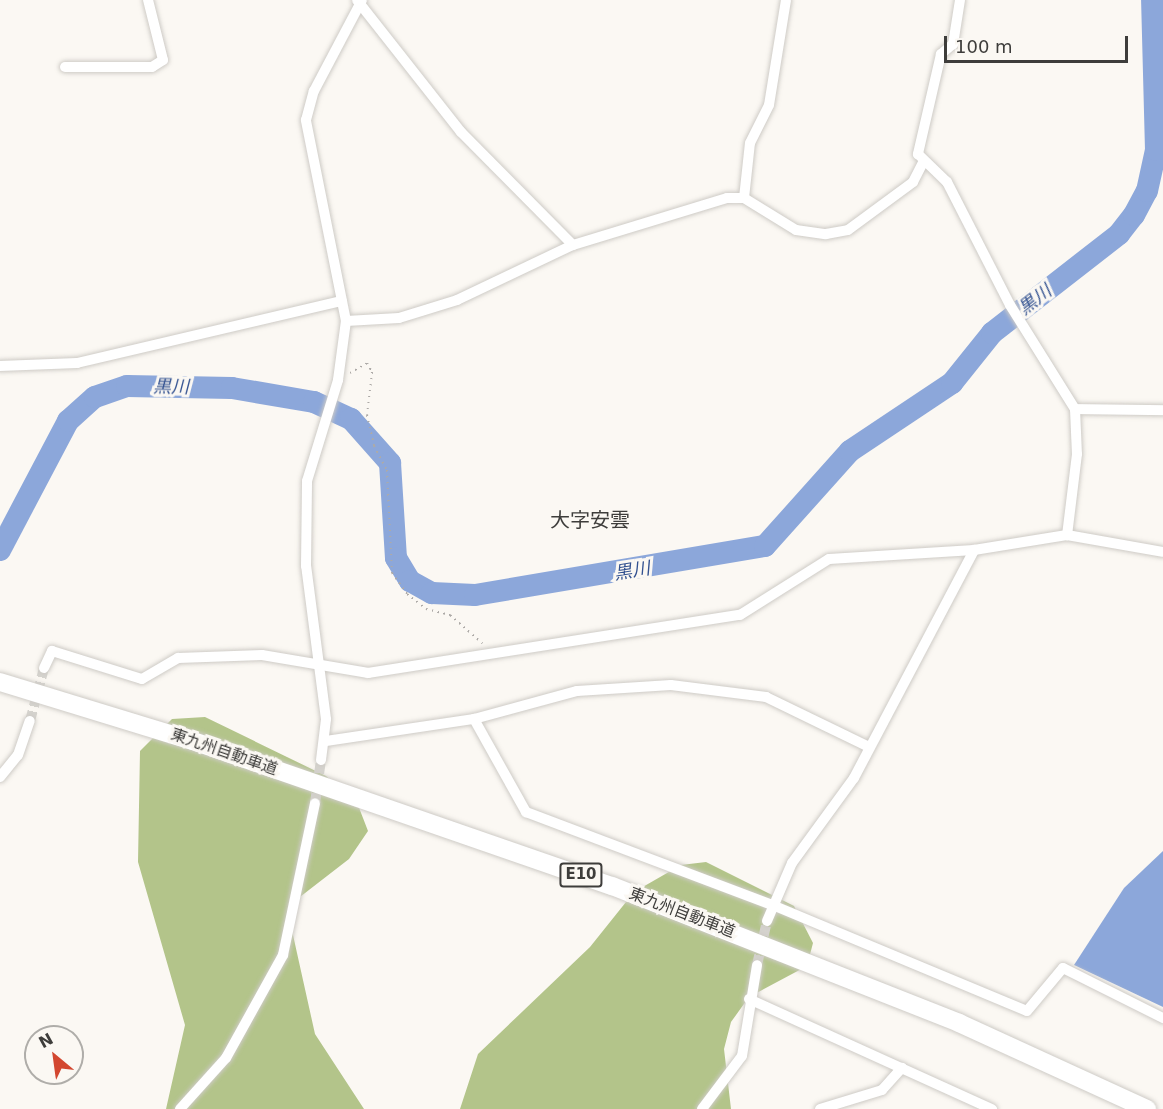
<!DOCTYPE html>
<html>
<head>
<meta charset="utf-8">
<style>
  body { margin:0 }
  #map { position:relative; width:1163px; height:1109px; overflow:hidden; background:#fbf8f3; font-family:"DejaVu Sans","Noto Sans JP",sans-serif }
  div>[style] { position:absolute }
  .forest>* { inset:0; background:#b3c48a }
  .water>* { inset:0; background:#8ca7da }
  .river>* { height:22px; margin:-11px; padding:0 11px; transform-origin:11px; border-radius:11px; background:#8ca7da }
  .minor-tunnel>* { height:10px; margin-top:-5px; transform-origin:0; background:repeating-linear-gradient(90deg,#d5d3ce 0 10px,transparent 0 15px) }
  .path>* { height:2px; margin-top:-1px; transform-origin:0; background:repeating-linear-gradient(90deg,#adaaa7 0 1.5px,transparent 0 6px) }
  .roads { filter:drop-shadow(0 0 2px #cecbc6) drop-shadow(0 0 2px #cecbc6) }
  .minor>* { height:10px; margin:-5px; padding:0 5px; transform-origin:5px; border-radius:5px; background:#fff }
  .motorway>* { height:18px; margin:-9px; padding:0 9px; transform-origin:9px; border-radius:9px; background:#fff }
  span { translate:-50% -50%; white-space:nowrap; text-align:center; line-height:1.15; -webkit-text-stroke:6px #fbf8f3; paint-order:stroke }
  .shield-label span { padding:2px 4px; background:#fbf8f3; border:2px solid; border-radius:4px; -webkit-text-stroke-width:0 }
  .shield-label { font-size:15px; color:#3e3d3b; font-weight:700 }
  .street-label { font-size:16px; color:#3e3d3b }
  .water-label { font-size:18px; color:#325190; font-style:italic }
  .quarter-label { font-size:20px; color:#3e3d3b }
  .north { position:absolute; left:24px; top:1025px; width:60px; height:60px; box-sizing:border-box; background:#fbf8f3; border:2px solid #afada9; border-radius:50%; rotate:331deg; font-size:16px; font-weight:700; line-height:24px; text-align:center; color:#3e3d3b }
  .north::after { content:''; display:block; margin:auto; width:21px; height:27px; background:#d34730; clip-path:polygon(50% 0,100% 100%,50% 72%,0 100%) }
  .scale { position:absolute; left:944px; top:36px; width:184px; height:27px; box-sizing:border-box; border:3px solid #3e3d3b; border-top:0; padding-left:8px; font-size:18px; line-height:21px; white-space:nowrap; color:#3e3d3b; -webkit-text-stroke:4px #fbf8f3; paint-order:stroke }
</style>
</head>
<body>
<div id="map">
  <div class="forest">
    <div style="clip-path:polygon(205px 717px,326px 776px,358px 805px,368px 831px,349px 859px,296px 900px,291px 926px,315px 1034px,364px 1109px,166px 1109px,185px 1025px,138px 862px,140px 751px,172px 719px)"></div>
    <div style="clip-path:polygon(706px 862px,794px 906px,813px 943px,807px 966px,749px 997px,731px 1022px,724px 1049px,731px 1109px,460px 1109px,478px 1054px,590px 947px,634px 892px,681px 865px)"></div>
  </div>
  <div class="water">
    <div style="clip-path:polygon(1163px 851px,1163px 1007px,1074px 965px,1124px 888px)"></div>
  </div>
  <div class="river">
    <div style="left:0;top:550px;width:146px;rotate:-62.2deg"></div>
    <div style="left:68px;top:421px;width:36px;rotate:-42deg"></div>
    <div style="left:95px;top:397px;width:34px;rotate:-19deg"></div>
    <div style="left:127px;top:386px;width:105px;rotate:1.1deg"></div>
    <div style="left:232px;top:388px;width:83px;rotate:9.7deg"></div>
    <div style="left:314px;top:402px;width:41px;rotate:24.7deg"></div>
    <div style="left:351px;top:419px;width:59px;rotate:48.4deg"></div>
    <div style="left:390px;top:463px;width:95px;rotate:86.4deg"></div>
    <div style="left:396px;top:558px;width:27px;rotate:59deg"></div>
    <div style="left:410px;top:581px;width:25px;rotate:29deg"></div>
    <div style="left:432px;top:593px;width:43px;rotate:2.7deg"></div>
    <div style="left:475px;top:595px;width:294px;rotate:-9.6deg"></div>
    <div style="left:765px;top:546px;width:127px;rotate:-48.2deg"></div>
    <div style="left:850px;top:451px;width:123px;rotate:-33.7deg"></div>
    <div style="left:952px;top:383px;width:64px;rotate:-51.3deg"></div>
    <div style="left:992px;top:333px;width:161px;rotate:-37.9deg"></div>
    <div style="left:1119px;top:234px;width:24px;rotate:-52deg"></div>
    <div style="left:1134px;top:215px;width:27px;rotate:-62deg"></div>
    <div style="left:1147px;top:191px;width:42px;rotate:-77.6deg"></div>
    <div style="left:1156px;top:150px;width:150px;rotate:-91.5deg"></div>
  </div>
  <div class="minor-tunnel">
    <div style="left:30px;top:721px;width:55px;rotate:-75.2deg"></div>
    <div style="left:315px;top:803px;width:43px;rotate:-82.1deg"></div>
    <div style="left:757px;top:965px;width:45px;rotate:-77.2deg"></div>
  </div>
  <div class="path">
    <div style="left:350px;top:373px;width:20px;rotate:-30deg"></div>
    <div style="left:367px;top:363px;width:10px;rotate:61deg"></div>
    <div style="left:372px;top:372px;width:43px;rotate:96.6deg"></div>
    <div style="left:367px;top:415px;width:32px;rotate:77deg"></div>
    <div style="left:374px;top:446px;width:27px;rotate:62deg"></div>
    <div style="left:387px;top:470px;width:103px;rotate:87.2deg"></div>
    <div style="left:392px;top:573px;width:26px;rotate:54deg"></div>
    <div style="left:407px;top:594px;width:24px;rotate:38deg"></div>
    <div style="left:426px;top:609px;width:25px;rotate:14deg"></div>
    <div style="left:450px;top:615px;width:43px;rotate:41.2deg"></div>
  </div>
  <div class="roads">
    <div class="minor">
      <div style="left:357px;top:0;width:168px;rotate:51.8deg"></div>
      <div style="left:461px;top:132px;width:159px;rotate:45.3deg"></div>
      <div style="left:960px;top:0;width:45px;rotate:99deg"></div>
      <div style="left:953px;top:44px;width:16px;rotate:140deg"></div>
      <div style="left:941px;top:54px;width:103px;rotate:103deg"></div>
      <div style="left:918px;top:154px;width:40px;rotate:44deg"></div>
      <div style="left:947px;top:182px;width:138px;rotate:62.9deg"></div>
      <div style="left:1010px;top:305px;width:123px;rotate:58deg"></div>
      <div style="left:1075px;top:409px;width:45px;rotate:87.5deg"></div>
      <div style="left:1077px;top:454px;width:82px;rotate:97deg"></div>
      <div style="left:65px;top:67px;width:87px"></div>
      <div style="left:152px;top:67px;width:13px;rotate:-32deg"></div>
      <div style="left:163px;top:60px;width:62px;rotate:-104deg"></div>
      <div style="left:744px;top:198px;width:55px;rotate:-83.8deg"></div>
      <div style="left:750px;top:143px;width:42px;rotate:-63.4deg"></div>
      <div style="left:769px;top:105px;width:106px;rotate:-80.8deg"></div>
      <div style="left:346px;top:321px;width:53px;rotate:-3.2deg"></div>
      <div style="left:399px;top:318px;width:61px;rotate:-17.2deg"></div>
      <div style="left:457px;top:300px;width:128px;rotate:-25.4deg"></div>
      <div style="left:573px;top:245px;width:161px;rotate:-17deg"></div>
      <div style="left:727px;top:198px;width:17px"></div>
      <div style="left:744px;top:198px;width:61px;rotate:31.6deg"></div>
      <div style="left:796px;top:230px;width:30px;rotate:8deg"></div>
      <div style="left:826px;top:234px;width:22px;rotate:-10deg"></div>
      <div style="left:848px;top:230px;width:81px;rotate:-36.4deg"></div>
      <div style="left:913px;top:182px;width:22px;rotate:-63deg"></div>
      <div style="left:0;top:366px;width:77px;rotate:-2.2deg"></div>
      <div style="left:77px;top:363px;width:272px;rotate:-13.2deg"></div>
      <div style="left:1075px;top:409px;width:88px;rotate:0.7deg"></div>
      <div style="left:44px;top:668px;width:19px;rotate:-65deg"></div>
      <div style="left:52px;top:651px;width:94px;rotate:17.3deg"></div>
      <div style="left:142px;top:679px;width:42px;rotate:-30.3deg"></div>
      <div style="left:178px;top:658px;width:84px;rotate:-2deg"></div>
      <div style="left:262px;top:655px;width:108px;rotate:9.6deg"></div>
      <div style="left:368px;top:673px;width:376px;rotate:-8.9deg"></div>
      <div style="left:740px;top:615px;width:105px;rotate:-32.2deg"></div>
      <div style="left:829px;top:559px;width:145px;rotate:-3.6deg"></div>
      <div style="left:974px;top:550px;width:94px;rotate:-9.2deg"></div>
      <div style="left:1067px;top:535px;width:97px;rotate:10deg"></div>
      <div style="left:474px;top:719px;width:107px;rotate:60.8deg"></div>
      <div style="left:526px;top:812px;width:261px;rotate:20.7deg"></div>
      <div style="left:770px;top:904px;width:278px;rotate:22.6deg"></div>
      <div style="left:1027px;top:1011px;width:56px;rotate:-50.1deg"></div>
      <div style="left:1063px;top:968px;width:112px;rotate:26.6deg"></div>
      <div style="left:326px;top:741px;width:150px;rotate:-8.5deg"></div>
      <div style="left:474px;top:719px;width:107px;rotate:-15.2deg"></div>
      <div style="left:577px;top:691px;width:94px;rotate:-3.7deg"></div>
      <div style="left:671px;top:685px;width:96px;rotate:7.2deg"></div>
      <div style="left:766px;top:697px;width:114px;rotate:25.9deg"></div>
      <div style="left:321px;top:760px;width:41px;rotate:-83deg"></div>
      <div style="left:326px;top:719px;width:154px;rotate:-97.4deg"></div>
      <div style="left:306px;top:566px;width:85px;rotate:-89.3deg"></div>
      <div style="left:307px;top:481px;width:106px;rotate:-72.9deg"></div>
      <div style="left:338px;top:380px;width:60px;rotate:-82.3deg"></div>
      <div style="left:346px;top:321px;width:205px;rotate:-101.3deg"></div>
      <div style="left:306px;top:120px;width:30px;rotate:-75deg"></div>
      <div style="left:314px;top:91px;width:103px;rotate:-62.2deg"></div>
      <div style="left:0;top:777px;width:28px;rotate:-51deg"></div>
      <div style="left:18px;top:755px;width:36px;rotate:-71deg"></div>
      <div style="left:767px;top:921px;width:63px;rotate:-66.7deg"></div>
      <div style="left:792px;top:863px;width:105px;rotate:-53.9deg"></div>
      <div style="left:854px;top:778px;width:258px;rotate:-62.2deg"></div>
      <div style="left:749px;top:999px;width:267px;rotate:24.4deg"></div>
      <div style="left:180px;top:1109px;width:69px;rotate:-48deg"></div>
      <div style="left:226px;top:1058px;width:118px;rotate:-61deg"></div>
      <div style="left:283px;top:955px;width:155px;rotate:-78.1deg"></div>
      <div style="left:702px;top:1109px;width:66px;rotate:-53deg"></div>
      <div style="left:742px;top:1056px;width:92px;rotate:-80.6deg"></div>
      <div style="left:820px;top:1109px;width:65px;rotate:-17deg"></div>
      <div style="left:882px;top:1090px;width:30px;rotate:-48deg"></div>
    </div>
    <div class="motorway">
      <div style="left:0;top:682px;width:202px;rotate:17deg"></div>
      <div style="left:193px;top:741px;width:443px;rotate:19.1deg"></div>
      <div style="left:612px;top:886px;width:373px;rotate:21.5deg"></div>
      <div style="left:959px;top:1023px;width:207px;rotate:24.6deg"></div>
    </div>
  </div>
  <div class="shield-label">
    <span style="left:581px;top:875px">E10</span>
  </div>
  <div class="street-label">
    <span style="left:224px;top:752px;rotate:19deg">東九州自動車道</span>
    <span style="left:682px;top:913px;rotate:21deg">東九州自動車道</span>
  </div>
  <div class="water-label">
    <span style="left:1035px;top:300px;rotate:-38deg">黒川</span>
    <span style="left:171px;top:387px;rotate:1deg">黒川</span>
    <span style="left:632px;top:571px;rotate:-9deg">黒川</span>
  </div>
  <div class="quarter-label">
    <span style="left:590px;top:520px">大字安雲</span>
  </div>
  <div class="north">N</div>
  <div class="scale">100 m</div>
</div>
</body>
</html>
